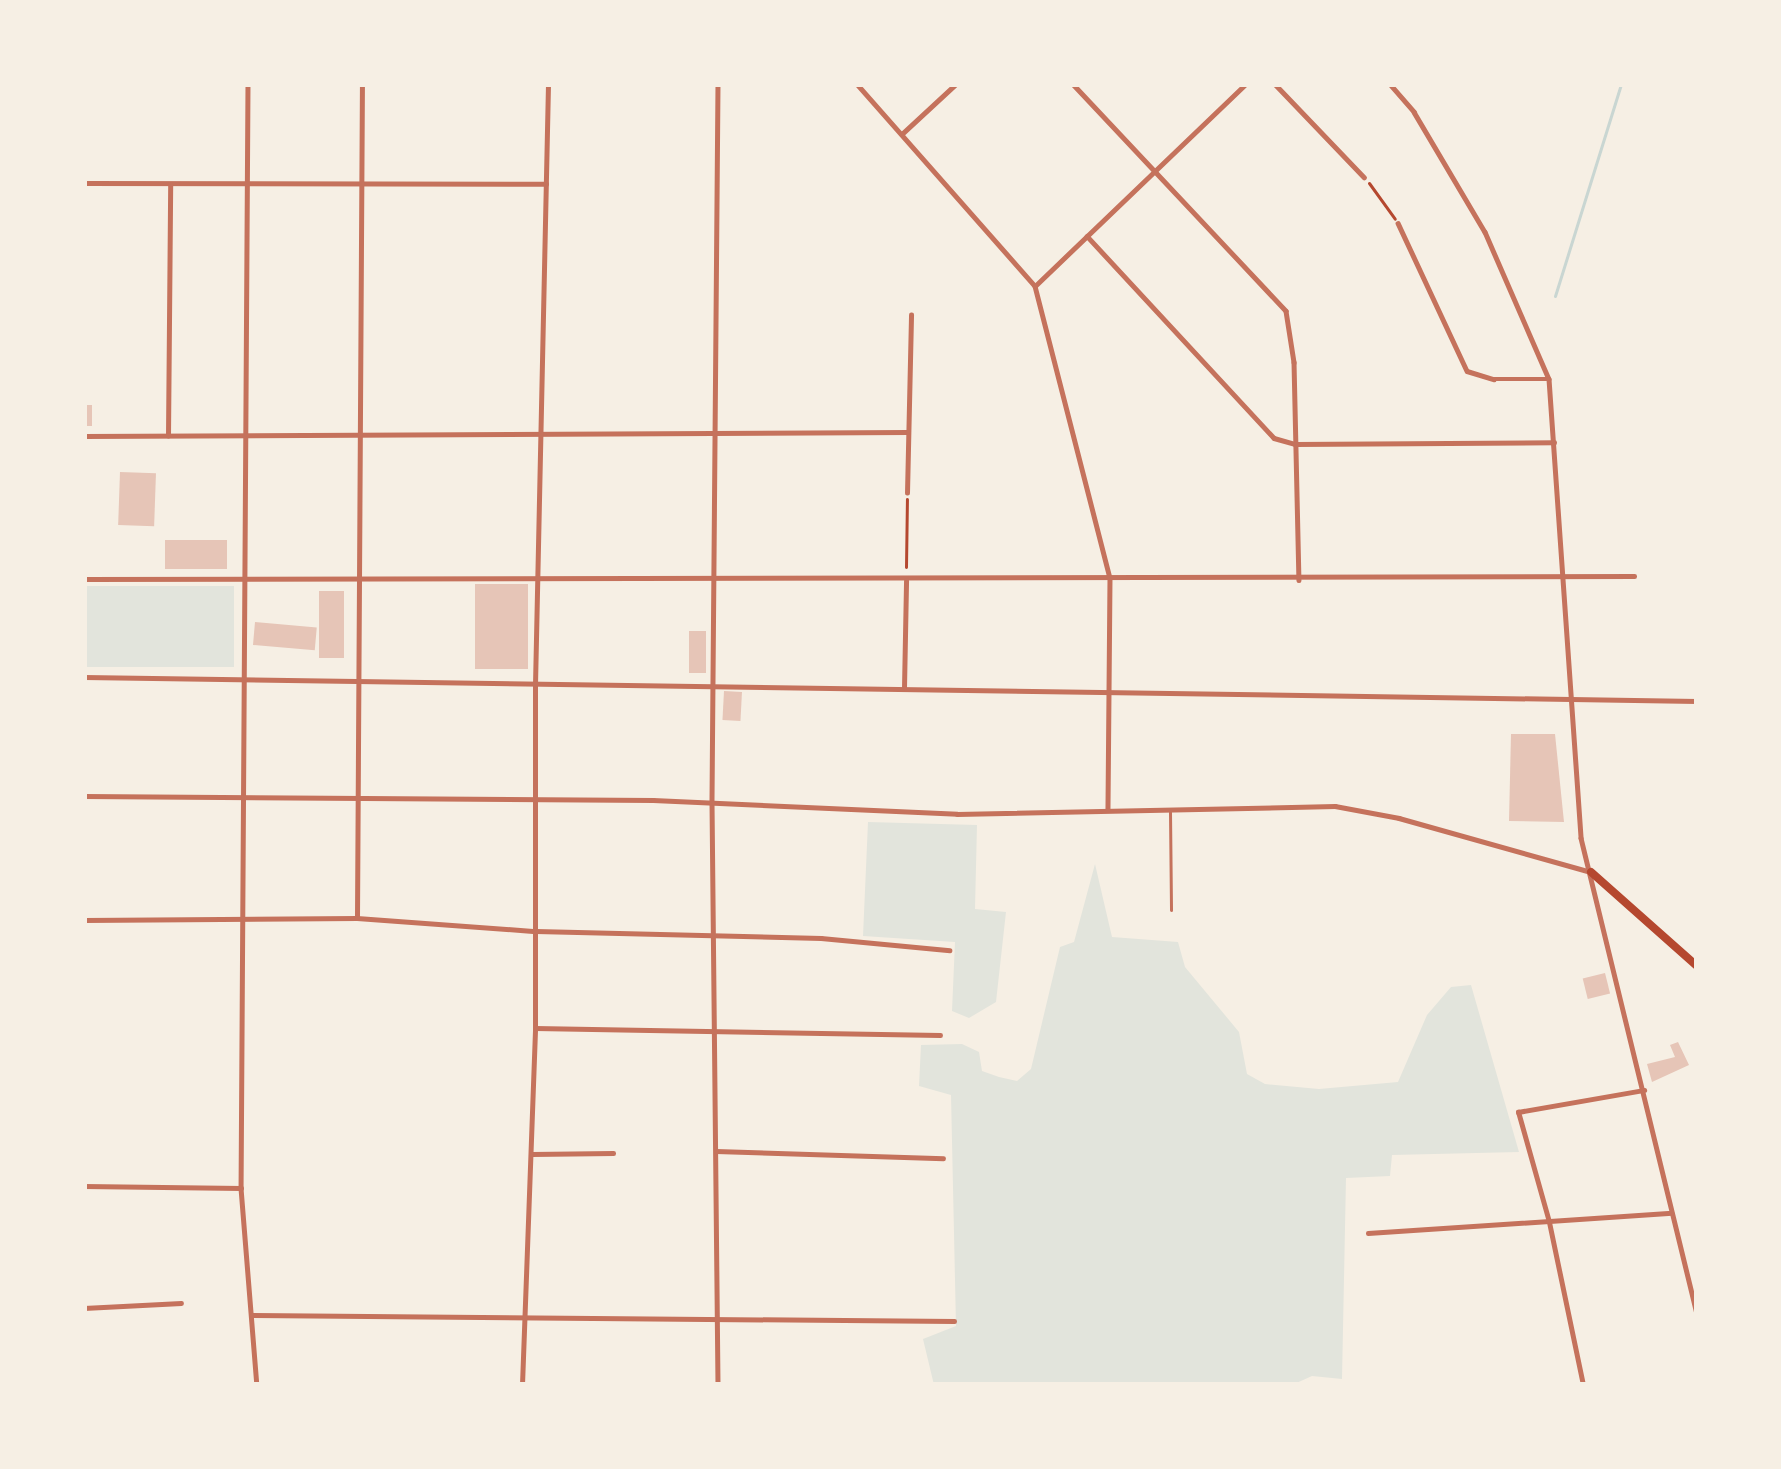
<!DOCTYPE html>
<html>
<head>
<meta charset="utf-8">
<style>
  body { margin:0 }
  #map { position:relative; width:1781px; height:1469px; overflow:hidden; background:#f6efe4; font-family:Barlow,sans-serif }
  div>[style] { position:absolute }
  .green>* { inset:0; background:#e2e4dc; transform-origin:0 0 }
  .stream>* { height:3px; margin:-1.5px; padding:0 1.5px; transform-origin:1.5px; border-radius:1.5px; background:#c9d6d2 }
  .building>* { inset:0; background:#e6c5b7; transform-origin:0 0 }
  .path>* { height:3px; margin:-1.5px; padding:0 1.5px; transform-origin:1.5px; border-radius:1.5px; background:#b5482f }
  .service>* { height:3px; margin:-1.5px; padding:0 1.5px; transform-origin:1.5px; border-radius:1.5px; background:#c5725c }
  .minor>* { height:4.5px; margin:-2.25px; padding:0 2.25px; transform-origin:2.25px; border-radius:2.25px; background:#c5725c }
  .primary>* { height:8px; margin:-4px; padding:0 4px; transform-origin:4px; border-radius:4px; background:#b5482f }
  span { translate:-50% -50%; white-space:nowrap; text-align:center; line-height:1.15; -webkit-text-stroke:9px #f6efe4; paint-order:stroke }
  .frame { position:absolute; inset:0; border:87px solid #f6efe4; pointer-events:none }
</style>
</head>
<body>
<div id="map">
  <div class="green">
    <div style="left:234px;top:586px;width:81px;height:150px;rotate:90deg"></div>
    <div style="clip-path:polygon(868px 822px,977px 825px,975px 909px,1006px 912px,996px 1002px,969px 1018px,952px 1011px,955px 942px,863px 936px)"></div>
    <div style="clip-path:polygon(1095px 864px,1112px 937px,1178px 942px,1185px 967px,1239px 1032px,1247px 1074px,1265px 1084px,1319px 1089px,1398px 1082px,1427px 1015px,1451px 987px,1471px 985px,1519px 1152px,1392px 1155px,1390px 1176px,1346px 1178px,1342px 1379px,1312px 1376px,1292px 1385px,934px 1385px,923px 1339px,956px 1326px,951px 1095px,919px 1086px,921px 1045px,962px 1044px,979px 1052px,982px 1071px,999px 1077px,1017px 1081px,1031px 1069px,1060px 947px,1074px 942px)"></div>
  </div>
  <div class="stream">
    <div style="left:1555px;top:296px;width:222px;rotate:-72.7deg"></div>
  </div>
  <div class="building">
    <div style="left:84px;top:405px;width:8px;height:21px"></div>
    <div style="left:120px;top:472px;width:36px;height:53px;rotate:2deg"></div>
    <div style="left:165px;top:540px;width:62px;height:29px"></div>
    <div style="left:475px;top:584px;width:53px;height:85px"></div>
    <div style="left:319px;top:591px;width:25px;height:67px"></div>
    <div style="left:255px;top:622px;width:62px;height:23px;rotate:5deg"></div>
    <div style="left:689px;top:631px;width:17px;height:42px"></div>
    <div style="left:724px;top:691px;width:18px;height:29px;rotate:3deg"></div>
    <div style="clip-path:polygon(1511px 734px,1555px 734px,1564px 822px,1509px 821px)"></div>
    <div style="left:1605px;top:973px;width:21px;height:23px;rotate:76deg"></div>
    <div style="clip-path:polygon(1678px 1042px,1689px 1065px,1652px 1082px,1647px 1064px,1675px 1057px,1670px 1045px)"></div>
  </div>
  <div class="path">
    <div style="left:1369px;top:183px;width:44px;rotate:54.2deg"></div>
    <div style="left:906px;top:567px;width:68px;rotate:-89.2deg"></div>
  </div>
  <div class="service">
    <div style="left:1170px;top:812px;width:98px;rotate:89.4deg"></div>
  </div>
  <div class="minor">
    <div style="left:248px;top:84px;width:1104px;rotate:90.36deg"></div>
    <div style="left:241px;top:1188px;width:198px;rotate:85.4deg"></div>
    <div style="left:718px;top:84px;width:718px;rotate:90.48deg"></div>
    <div style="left:712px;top:802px;width:583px;rotate:89.41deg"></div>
    <div style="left:857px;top:84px;width:269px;rotate:48.6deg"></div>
    <div style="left:1035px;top:286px;width:301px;rotate:75.6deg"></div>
    <div style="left:1110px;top:578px;width:232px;rotate:90.5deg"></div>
    <div style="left:1073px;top:84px;width:311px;rotate:46.8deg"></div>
    <div style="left:1286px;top:311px;width:52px;rotate:81.1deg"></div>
    <div style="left:1294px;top:362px;width:218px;rotate:88.7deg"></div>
    <div style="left:1275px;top:84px;width:129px;rotate:46.3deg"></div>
    <div style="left:1390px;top:84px;width:37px;rotate:49deg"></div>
    <div style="left:1414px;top:112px;width:139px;rotate:59.4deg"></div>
    <div style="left:1485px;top:232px;width:160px;rotate:66.5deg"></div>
    <div style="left:1549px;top:379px;width:460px;rotate:86deg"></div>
    <div style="left:1581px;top:838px;width:489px;rotate:76.3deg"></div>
    <div style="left:903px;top:133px;width:72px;rotate:-42.8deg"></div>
    <div style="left:84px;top:183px;width:462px;rotate:0.1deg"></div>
    <div style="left:1398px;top:223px;width:163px;rotate:65deg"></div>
    <div style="left:1467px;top:371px;width:28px;rotate:17deg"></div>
    <div style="left:1494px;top:379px;width:54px"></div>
    <div style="left:1087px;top:236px;width:275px;rotate:47.2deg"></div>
    <div style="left:1274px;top:438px;width:22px;rotate:16deg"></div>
    <div style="left:1295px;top:444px;width:259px;rotate:-0.4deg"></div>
    <div style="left:1035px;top:286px;width:292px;rotate:-43.8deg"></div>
    <div style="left:84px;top:436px;width:824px;rotate:-0.28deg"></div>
    <div style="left:168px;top:436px;width:251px;rotate:-89.5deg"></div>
    <div style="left:907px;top:493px;width:178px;rotate:-88.7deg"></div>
    <div style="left:84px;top:579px;width:1550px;rotate:-0.11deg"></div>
    <div style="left:84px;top:677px;width:1613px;rotate:0.85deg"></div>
    <div style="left:904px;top:688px;width:107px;rotate:-88.9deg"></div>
    <div style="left:84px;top:796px;width:569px;rotate:0.4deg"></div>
    <div style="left:653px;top:800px;width:304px;rotate:2.6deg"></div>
    <div style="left:957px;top:814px;width:378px;rotate:-1.2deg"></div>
    <div style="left:1335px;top:806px;width:65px;rotate:10.6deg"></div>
    <div style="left:1399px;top:818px;width:199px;rotate:15.7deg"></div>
    <div style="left:357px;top:918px;width:834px;rotate:-89.66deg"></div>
    <div style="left:84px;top:920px;width:273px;rotate:-0.4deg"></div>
    <div style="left:357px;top:918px;width:179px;rotate:4.2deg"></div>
    <div style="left:536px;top:931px;width:285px;rotate:1.4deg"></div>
    <div style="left:821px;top:938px;width:129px;rotate:5.4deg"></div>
    <div style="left:535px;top:1028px;width:405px;rotate:1deg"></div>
    <div style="left:716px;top:1151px;width:227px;rotate:1.8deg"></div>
    <div style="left:532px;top:1154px;width:81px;rotate:-0.7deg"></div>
    <div style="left:84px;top:1186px;width:157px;rotate:0.7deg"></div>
    <div style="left:1368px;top:1233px;width:304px;rotate:-3.8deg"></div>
    <div style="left:84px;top:1308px;width:97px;rotate:-3deg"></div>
    <div style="left:252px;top:1315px;width:702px;rotate:0.49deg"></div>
    <div style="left:522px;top:1385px;width:357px;rotate:-87.9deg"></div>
    <div style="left:535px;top:1028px;width:343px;rotate:-90deg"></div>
    <div style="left:535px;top:685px;width:601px;rotate:-88.76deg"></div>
    <div style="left:1583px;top:1385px;width:167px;rotate:-101.8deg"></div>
    <div style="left:1549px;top:1222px;width:114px;rotate:-105.7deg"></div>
    <div style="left:1518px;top:1112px;width:128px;rotate:-9.9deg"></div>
  </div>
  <div class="primary">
    <div style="left:1591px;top:872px;width:142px;rotate:41.6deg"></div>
  </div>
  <div class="frame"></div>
</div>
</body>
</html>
